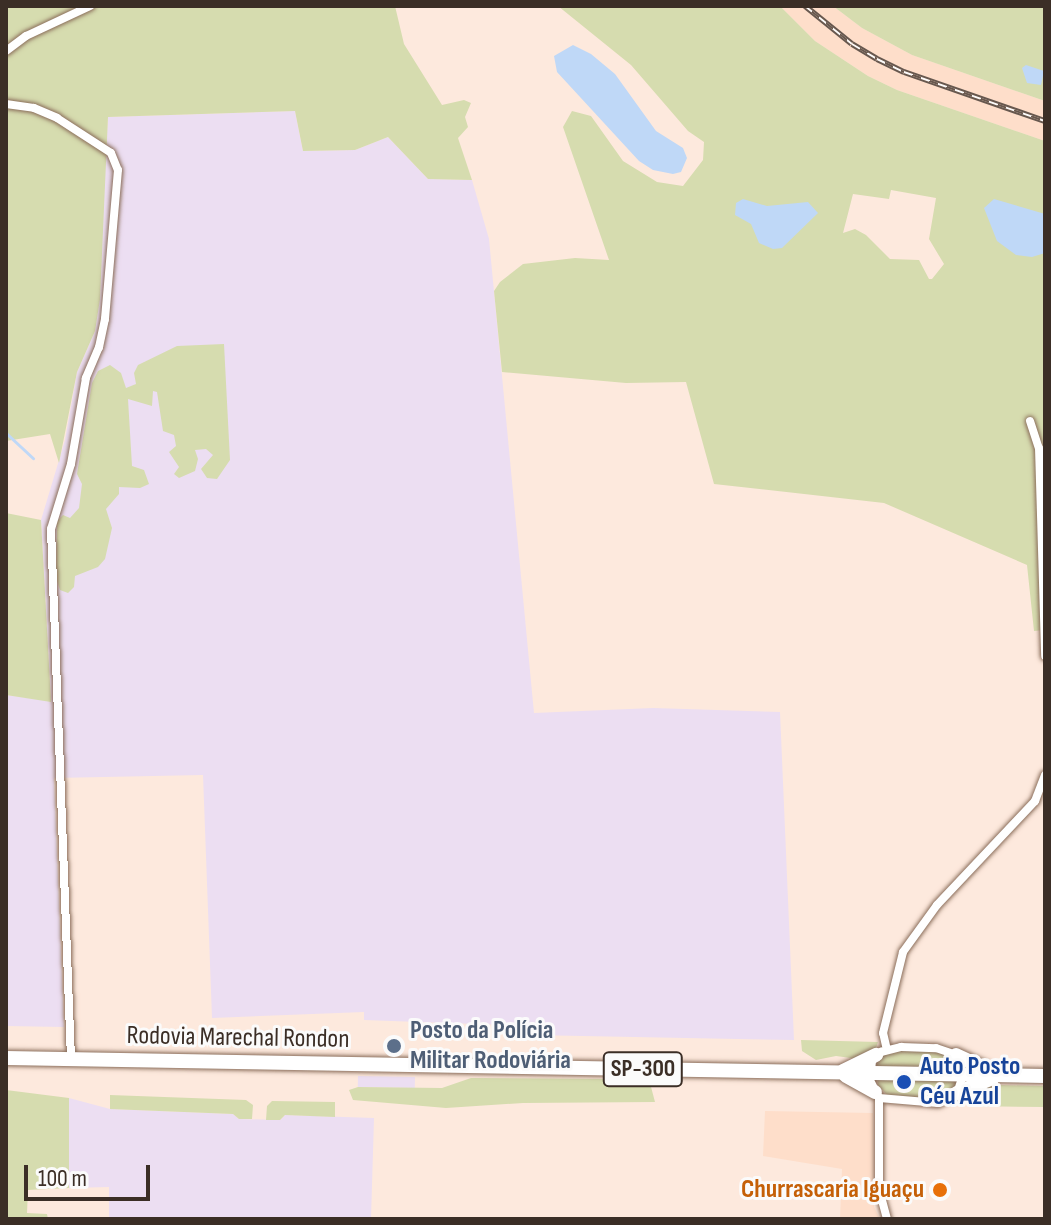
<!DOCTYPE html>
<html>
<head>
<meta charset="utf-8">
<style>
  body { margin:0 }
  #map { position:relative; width:1051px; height:1225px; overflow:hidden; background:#fde9dd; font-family:"Sofia Sans Condensed",sans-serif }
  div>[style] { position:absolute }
  .built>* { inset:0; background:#fedeca }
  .industrial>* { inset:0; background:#ecdef2; transform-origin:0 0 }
  .green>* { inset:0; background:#d6dcaf }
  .water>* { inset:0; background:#bfd8f7 }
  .stream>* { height:3px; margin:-1.5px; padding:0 1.5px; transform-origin:1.5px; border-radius:1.5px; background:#bfd8f7 }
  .roads { filter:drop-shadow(0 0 2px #8a6d5a) drop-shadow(0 0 2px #8a6d5a) }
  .street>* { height:8px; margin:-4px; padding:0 4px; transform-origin:4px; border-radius:4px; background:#fff }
  .primary>* { height:14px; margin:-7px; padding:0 7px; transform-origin:7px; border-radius:7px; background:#fff }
  .rail>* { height:6px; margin-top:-3px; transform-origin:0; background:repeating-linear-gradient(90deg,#fbfbfb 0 9px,#67584f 0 18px); box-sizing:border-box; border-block:2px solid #67584f }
  .dots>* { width:22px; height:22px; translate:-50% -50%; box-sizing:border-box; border:4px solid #fbfbfb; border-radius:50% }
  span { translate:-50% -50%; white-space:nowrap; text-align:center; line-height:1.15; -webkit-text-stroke:6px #fbfbfb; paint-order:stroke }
  .shield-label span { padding:2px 6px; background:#fbfbfb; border:2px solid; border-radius:6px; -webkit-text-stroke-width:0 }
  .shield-label { font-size:24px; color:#3b2e26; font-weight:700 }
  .service-label { font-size:26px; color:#4e5e75; font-weight:700 }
  .left { translate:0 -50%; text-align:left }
  .street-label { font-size:26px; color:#3b2e26 }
  .transit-label { font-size:26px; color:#164399; font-weight:700 }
  .food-label { font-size:26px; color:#c56008; font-weight:700 }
  .right { translate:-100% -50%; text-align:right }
  .frame { position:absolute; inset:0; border:8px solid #3b2e26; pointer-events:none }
  .scale { position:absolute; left:24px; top:1165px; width:126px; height:36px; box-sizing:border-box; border:4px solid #3b2e26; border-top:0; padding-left:10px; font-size:24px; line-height:28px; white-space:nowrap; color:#3b2e26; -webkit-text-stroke:6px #fbfbfb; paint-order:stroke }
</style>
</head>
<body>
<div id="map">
  <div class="built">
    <div style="clip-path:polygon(780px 6px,833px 6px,862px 28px,912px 55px,1045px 101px,1045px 141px,897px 90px,868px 76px,815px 41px)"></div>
    <div style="clip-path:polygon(765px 1111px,873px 1113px,874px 1207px,880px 1219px,840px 1219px,842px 1169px,763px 1156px)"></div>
  </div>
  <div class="industrial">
    <div style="clip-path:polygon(295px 111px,303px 151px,355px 150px,388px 137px,428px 179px,472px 180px,489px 239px,534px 713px,653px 708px,780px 712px,794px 1040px,530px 1035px,529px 1026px,364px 1020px,364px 1012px,212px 1018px,203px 775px,54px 778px,64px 1027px,6px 1026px,6px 695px,51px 701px,41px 520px,65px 440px,77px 372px,95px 331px,108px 117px)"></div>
    <div style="left:358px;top:1076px;width:57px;height:11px;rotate:1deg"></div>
    <div style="clip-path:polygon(69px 1098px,110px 1109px,233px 1114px,239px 1119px,280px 1120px,285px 1115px,374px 1118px,371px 1219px,109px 1219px,109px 1187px,69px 1188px)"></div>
  </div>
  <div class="green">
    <div style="clip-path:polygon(6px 6px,395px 6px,404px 44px,442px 105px,464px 100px,471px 103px,465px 117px,468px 127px,458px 138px,472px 180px,428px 179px,388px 137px,355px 150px,303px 151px,295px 111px,108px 117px,100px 299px,95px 331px,77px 372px,59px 463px,50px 434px,6px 441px)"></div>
    <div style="clip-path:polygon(evenodd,558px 6px,780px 6px,815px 41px,868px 76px,897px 90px,1045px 141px,1045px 630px,1034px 631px,1027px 565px,884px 503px,714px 484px,686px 382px,626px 383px,502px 372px,494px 291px,500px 282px,523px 264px,575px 258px,609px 260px,563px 127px,572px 111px,591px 116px,623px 161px,657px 182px,683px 186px,703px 160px,704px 142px,688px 131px,631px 65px,558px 6px,891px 190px,936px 198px,929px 239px,944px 264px,932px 279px,929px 279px,919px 260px,890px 259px,866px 235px,855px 229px,843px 233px,853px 194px,889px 199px,891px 190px)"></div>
    <div style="clip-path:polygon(833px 6px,1045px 6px,1045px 101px,912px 55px,862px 28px)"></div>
    <div style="clip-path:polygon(224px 344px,230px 460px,217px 479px,207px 478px,201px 469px,213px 455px,206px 449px,195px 450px,198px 459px,195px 471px,179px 478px,174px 474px,179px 467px,169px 452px,176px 446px,174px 435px,163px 431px,157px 392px,153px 391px,152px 406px,128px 399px,132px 466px,144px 470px,149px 484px,140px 488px,119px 487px,119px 494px,106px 509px,112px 528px,105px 559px,98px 567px,75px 576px,74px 587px,68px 593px,60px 590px,56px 578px,57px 521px,63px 515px,70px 518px,79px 508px,82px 484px,77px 474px,92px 383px,98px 371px,110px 365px,121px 373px,126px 388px,136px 384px,134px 373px,138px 365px,177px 346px)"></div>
    <div style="clip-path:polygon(6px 513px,41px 520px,51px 702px,6px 695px)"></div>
    <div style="clip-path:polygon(801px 1040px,878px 1042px,875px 1051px,858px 1059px,836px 1056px,816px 1060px,802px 1051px)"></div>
    <div style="clip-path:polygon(897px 1050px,940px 1050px,956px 1060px,958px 1084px,954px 1090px,938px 1099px,887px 1095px,878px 1085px,877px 1064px,881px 1055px)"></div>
    <div style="clip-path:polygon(471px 1078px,614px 1079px,650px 1083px,655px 1102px,523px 1103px,446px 1108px,353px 1100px,349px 1090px,358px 1087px,442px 1088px)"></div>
    <div style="clip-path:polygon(1001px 1085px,1045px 1086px,1045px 1107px,967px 1106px,968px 1096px,986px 1087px)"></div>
    <div style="clip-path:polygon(6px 1090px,69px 1098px,69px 1188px,28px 1190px,27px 1213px,47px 1214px,48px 1219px,6px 1219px)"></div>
    <div style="clip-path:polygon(110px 1095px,246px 1100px,253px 1105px,252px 1119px,239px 1119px,233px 1114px,110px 1109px)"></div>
    <div style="clip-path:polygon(272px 1101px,335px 1102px,335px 1117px,285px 1115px,280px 1120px,266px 1120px,267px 1106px)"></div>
  </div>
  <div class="water">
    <div style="clip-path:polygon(573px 45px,591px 54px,615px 74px,656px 131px,683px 148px,687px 158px,681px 172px,673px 174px,653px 170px,639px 161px,557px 72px,554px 56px)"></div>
    <div style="clip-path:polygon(1026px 65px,1044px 71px,1041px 85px,1027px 83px,1022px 68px)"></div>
    <div style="clip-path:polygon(743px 199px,767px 206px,808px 202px,818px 213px,782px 248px,773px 249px,759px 243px,751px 224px,735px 215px,736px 203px)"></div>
    <div style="clip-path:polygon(994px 199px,1045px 214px,1045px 253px,1032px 257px,1016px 255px,997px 241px,984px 208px)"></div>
  </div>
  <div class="stream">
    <div style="left:6px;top:433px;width:37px;rotate:43deg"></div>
  </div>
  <div class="roads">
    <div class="street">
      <div style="left:6px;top:51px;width:25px;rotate:-37deg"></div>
      <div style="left:26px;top:36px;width:71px;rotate:-25.1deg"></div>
      <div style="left:6px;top:104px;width:28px;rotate:8deg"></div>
      <div style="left:34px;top:108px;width:25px;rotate:23deg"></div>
      <div style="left:57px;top:118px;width:64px;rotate:32.9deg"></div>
      <div style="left:111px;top:153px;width:18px;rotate:68deg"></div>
      <div style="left:118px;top:170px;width:150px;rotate:95deg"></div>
      <div style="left:105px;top:319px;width:29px;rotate:102deg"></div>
      <div style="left:99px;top:347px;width:34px;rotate:113deg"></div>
      <div style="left:86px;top:378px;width:87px;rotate:99.9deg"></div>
      <div style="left:71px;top:464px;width:68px;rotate:107.1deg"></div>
      <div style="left:51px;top:529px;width:530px;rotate:87.84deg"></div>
      <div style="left:1030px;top:421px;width:28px;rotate:72deg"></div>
      <div style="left:1039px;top:448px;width:208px;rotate:88.3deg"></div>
      <div style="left:901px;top:1047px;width:35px;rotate:2deg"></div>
      <div style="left:936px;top:1048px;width:21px;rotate:19deg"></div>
      <div style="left:956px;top:1055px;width:21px;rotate:71deg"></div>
      <div style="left:963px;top:1075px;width:19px;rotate:108deg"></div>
      <div style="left:957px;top:1093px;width:21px;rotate:152deg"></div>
      <div style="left:938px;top:1103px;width:59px;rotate:-175.2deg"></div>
      <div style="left:879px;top:1098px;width:20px;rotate:-117deg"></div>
      <div style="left:870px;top:1080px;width:19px;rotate:-84deg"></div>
      <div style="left:872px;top:1061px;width:13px;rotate:-45deg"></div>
      <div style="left:881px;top:1052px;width:21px;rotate:-14deg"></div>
      <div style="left:887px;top:1050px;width:17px;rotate:-103deg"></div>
      <div style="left:883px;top:1033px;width:83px;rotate:-76.1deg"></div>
      <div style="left:903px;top:952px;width:58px;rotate:-54.1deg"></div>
      <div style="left:937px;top:905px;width:143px;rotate:-46.7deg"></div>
      <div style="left:1035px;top:801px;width:28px;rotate:-69deg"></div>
      <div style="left:879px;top:1098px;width:91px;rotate:90deg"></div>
      <div style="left:879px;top:1189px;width:31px;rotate:75deg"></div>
    </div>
    <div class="primary">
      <div style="left:956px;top:1055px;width:38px;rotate:25deg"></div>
      <div style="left:6px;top:1058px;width:1039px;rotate:0.99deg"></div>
      <div style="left:843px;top:1071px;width:37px;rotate:-26deg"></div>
      <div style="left:846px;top:1076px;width:33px;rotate:29deg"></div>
      <div style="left:957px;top:1093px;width:39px;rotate:-23deg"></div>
    </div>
  </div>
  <div class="rail">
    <div style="left:805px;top:6px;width:60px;rotate:39deg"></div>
    <div style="left:852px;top:44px;width:29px;rotate:31deg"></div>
    <div style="left:877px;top:59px;width:30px;rotate:26deg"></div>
    <div style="left:904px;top:72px;width:149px;rotate:19.2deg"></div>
  </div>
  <div class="dots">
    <div style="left:394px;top:1046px;background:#5c6f8a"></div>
    <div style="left:904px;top:1082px;background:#1a4fb4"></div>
    <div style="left:940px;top:1190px;background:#e8710a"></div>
  </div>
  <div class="shield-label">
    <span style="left:643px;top:1069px">SP-300</span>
  </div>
  <div class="service-label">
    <span class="left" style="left:410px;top:1046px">Posto da Polícia<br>Militar Rodoviária</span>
  </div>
  <div class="street-label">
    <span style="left:238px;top:1038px;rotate:1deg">Rodovia Marechal Rondon</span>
  </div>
  <div class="transit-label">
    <span class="left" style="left:920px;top:1082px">Auto Posto<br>Céu Azul</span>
  </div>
  <div class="food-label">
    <span class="right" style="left:924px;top:1190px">Churrascaria Iguaçu</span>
  </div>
  <div class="frame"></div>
  <div class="scale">100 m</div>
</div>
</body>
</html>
